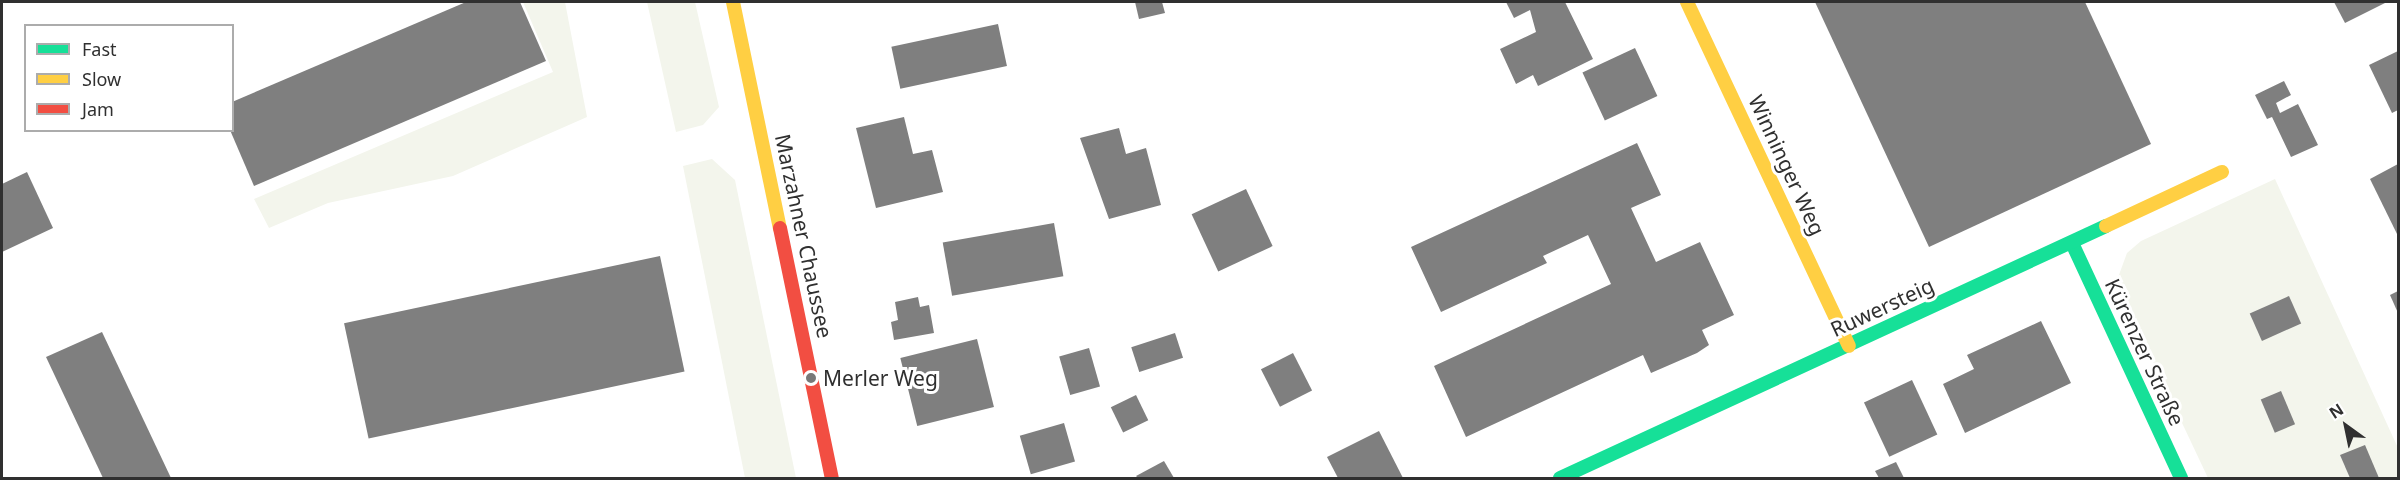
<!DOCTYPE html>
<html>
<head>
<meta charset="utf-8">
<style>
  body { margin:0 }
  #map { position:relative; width:2400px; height:480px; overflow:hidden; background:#fff; font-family:"Noto Sans",sans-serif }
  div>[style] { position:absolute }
  .green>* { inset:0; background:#f3f5ec }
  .building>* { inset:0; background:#7f7f7f; transform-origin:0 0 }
  .fast>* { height:14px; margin:-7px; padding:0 7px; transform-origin:7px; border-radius:7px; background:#16e098 }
  .slow>* { height:14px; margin:-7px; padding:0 7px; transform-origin:7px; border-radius:7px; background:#ffcf43 }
  .jam>* { height:14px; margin:-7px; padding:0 7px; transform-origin:7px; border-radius:7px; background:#f24e42 }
  .dots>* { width:16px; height:16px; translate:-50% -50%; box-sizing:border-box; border:3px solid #fff; border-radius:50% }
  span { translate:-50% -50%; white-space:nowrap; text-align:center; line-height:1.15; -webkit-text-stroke:6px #fff; paint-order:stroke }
  .street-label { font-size:21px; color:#303030 }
  .poi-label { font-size:21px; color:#303030 }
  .left { translate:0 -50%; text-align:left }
  .frame { position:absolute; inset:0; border:3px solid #303030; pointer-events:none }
  .legend { position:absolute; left:24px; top:24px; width:210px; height:108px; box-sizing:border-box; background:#fff; border:2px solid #acacac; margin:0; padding:8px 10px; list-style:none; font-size:18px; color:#303030 }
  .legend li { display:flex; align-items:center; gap:12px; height:30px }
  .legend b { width:30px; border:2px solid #acacac }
  .north { position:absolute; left:2316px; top:396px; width:60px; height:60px; -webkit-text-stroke:4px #fff; paint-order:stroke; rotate:327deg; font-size:16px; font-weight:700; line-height:24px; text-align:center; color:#303030 }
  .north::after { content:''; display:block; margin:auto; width:21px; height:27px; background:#303030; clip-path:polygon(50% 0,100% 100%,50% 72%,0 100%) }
</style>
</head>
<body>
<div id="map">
  <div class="green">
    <div style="clip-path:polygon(523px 2px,565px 2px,587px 117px,453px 176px,328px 203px,269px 228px,254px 199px,553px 72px)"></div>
    <div style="clip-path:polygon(647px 2px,695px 2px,719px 107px,703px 125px,676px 132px)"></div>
    <div style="clip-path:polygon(712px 159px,735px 180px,796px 478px,745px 478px,683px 166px)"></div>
    <div style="clip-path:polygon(2275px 179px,2398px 448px,2398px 478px,2208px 478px,2116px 283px,2127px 253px,2141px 241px)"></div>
  </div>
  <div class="building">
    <div style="clip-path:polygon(466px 2px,520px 2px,546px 61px,254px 186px,230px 130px,232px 102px)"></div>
    <div style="clip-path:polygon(1135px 2px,1162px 2px,1165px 13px,1139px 19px)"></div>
    <div style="clip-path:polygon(1506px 2px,1565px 2px,1593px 59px,1538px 86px,1533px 75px,1516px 84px,1500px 49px,1536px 32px,1530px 10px,1514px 18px)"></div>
    <div style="clip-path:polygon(1815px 2px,2085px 2px,2151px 144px,1929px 247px)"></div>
    <div style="clip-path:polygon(2334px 2px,2387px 2px,2345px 23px)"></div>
    <div style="left:998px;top:24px;width:43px;height:109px;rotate:78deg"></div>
    <div style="left:1635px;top:48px;width:53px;height:58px;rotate:65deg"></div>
    <div style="clip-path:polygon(2398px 51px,2398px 110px,2392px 113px,2369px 65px)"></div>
    <div style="clip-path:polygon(2284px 81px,2291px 95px,2276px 103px,2280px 113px,2298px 104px,2318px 145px,2291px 157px,2272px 117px,2267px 119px,2255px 95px)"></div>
    <div style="clip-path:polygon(904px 117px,913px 154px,932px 150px,943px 192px,876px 208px,856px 128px)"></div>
    <div style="clip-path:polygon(1119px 128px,1126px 154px,1146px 148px,1161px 205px,1109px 219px,1080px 138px)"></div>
    <div style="clip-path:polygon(1637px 143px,1661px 195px,1631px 208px,1656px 262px,1700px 242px,1734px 315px,1702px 330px,1709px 345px,1697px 353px,1651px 373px,1643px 355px,1466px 437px,1434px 366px,1611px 284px,1588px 235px,1543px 256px,1547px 263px,1441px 312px,1411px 247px)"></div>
    <div style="clip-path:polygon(2398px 164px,2398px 236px,2370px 179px)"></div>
    <div style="clip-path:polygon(27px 172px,53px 228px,2px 252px,2px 184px)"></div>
    <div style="left:1246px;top:189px;width:63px;height:60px;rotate:65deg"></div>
    <div style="left:1054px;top:223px;width:54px;height:113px;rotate:80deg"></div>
    <div style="left:660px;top:256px;width:118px;height:323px;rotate:78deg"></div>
    <div style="clip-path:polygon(2398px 291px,2398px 313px,2390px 295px)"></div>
    <div style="left:2289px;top:296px;width:30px;height:43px;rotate:66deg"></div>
    <div style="clip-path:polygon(918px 297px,920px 307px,929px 305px,934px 333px,894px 340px,891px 322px,898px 320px,895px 302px)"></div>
    <div style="clip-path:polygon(2041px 321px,2071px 383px,1965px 433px,1943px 384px,1974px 369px,1967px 355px)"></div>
    <div style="clip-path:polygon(102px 332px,171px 478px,103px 478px,46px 357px)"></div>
    <div style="left:1175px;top:333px;width:26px;height:46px;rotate:72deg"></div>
    <div style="left:977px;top:339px;width:70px;height:79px;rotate:76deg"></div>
    <div style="left:1089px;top:348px;width:40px;height:31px;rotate:74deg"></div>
    <div style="left:1293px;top:353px;width:42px;height:36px;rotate:63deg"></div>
    <div style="left:1912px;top:380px;width:60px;height:53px;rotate:65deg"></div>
    <div style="left:2281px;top:391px;width:36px;height:22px;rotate:67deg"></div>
    <div style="left:1136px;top:395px;width:28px;height:28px;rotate:64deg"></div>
    <div style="left:1064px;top:423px;width:40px;height:46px;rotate:74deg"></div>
    <div style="clip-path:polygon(1379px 431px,1403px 478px,1338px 478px,1327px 457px)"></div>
    <div style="clip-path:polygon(2365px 445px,2379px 478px,2350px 478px,2340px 455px)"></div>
    <div style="clip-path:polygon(1164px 461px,1174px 478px,1138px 478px,1136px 476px)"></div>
    <div style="clip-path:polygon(1896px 462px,1904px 478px,1879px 478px,1875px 471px)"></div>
  </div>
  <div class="fast">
    <div style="left:2072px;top:243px;width:259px;rotate:65.1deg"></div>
    <div style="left:1560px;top:478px;width:601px;rotate:-24.78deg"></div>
  </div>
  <div class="slow">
    <div style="left:733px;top:2px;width:231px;rotate:78.3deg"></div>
    <div style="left:1687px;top:2px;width:380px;rotate:64.8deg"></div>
    <div style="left:2106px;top:226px;width:128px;rotate:-25deg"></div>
  </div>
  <div class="jam">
    <div style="left:780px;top:228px;width:255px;rotate:78.3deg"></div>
  </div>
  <div class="dots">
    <div style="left:811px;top:378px;background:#787878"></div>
  </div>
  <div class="street-label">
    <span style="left:1787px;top:165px;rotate:65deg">Winninger Weg</span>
    <span style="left:804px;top:236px;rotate:78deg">Marzahner Chaussee</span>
    <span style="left:1882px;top:307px;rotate:-25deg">Ruwersteig</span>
    <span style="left:2145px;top:352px;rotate:65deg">Kürenzer Straße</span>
  </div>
  <div class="poi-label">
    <span class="left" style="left:823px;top:378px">Merler Weg</span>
  </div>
  <div class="frame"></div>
  <ul class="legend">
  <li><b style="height:8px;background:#16e098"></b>Fast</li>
  <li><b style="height:8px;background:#ffcf43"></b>Slow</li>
  <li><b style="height:8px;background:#f24e42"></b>Jam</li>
  </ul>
  <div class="north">N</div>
</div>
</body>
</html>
